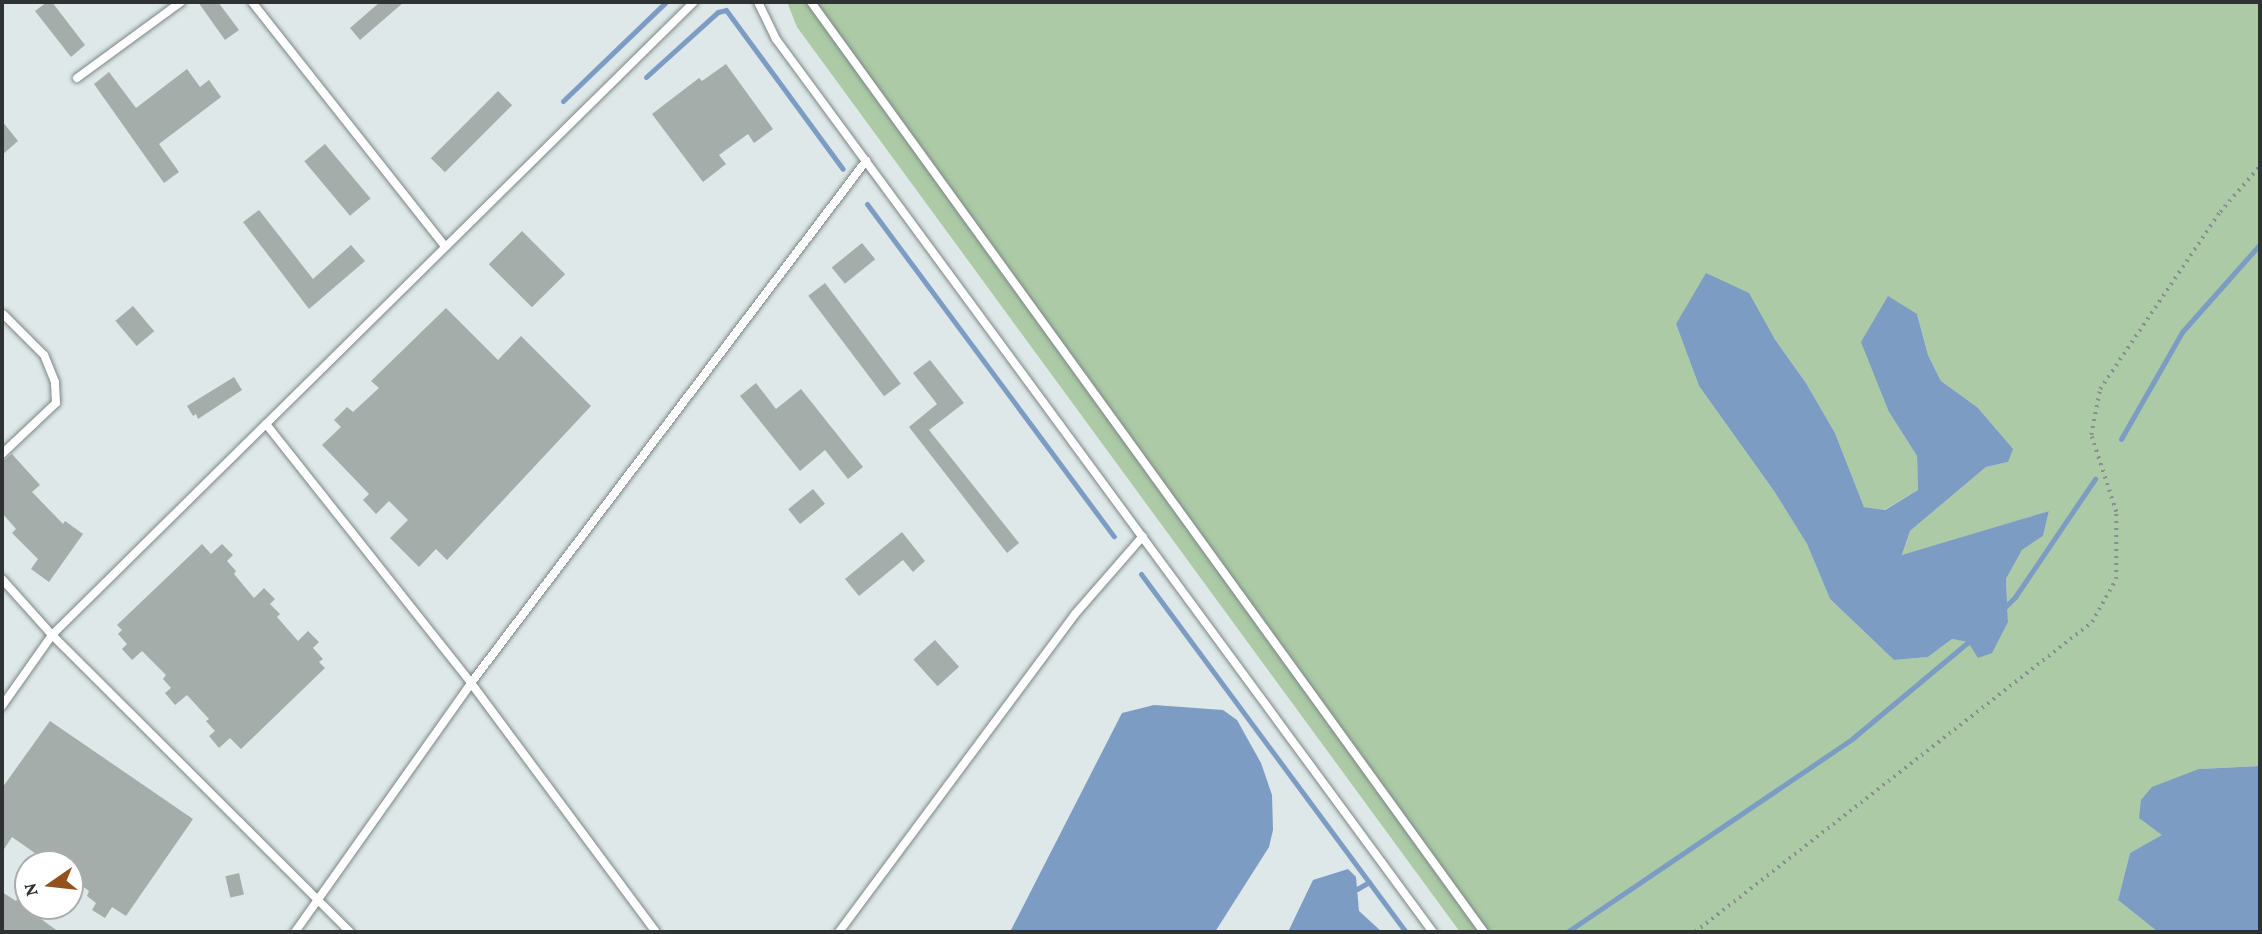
<!DOCTYPE html>
<html>
<head>
<meta charset="utf-8">
<style>
  body { margin:0 }
  #map { position:relative; width:2262px; height:934px; overflow:hidden; background:#dee8e8; font-family:"Crimson Pro",serif }
  div>[style] { position:absolute }
  .green>* { inset:0; background:#abcaa5 }
  .water>* { inset:0; background:#7c9cc3 }
  .stream>* { height:5px; margin:-2.5px; padding:0 2.5px; transform-origin:2.5px; border-radius:2.5px; background:#7c9cc3 }
  .building>* { inset:0; background:#a4ada9; transform-origin:0 0 }
  .path>* { height:3.5px; margin-top:-1.75px; transform-origin:0; background:repeating-linear-gradient(90deg,#888f8f 0 2px,transparent 0 7px) }
  .roads { filter:drop-shadow(0 0 2px #7d8686) drop-shadow(0 0 2px #7d8686) }
  .service>* { height:8px; margin:-4px; padding:0 4px; transform-origin:4px; border-radius:4px; background:#fff }
  span { translate:-50% -50%; white-space:nowrap; text-align:center; line-height:1.15; -webkit-text-stroke:5px #fff; paint-order:stroke }
  .frame { position:absolute; inset:0; border:4px solid #2e3232; pointer-events:none }
  .north { position:absolute; left:14px; top:850px; width:70px; height:70px; box-sizing:border-box; background:#fff; border:2px solid #abadad; border-radius:50%; rotate:256deg; font-size:19px; font-weight:700; line-height:28px; text-align:center; color:#2e3232 }
  .north::after { content:''; display:block; margin:auto; width:24px; height:32px; background:#93511d; clip-path:polygon(50% 0,100% 100%,50% 72%,0 100%) }
</style>
</head>
<body>
<div id="map">
  <div class="green">
    <div style="clip-path:polygon(evenodd,787px 2px,2260px 2px,2260px 766px,2199px 769px,2163px 835px,2130px 853px,2118px 900px,2158px 932px,1460px 932px,797px 27px,787px 2px,1917px 314px,1928px 355px,1941px 381px,1977px 407px,2008px 462px,1986px 467px,1910px 531px,1902px 556px,2049px 511px,2043px 536px,2022px 550px,2006px 579px,2008px 622px,1969px 642px,1952px 639px,1928px 657px,1894px 660px,1830px 599px,1807px 544px,1774px 491px,1699px 386px,1676px 324px,1774px 338px,1806px 383px,1835px 433px,1864px 507px,1884px 510px,1918px 490px,1917px 456px,1889px 412px,1917px 314px)"></div>
  </div>
  <div class="water">
    <div style="clip-path:polygon(1706px 273px,1749px 293px,1774px 338px,1806px 383px,1835px 433px,1864px 507px,1885px 510px,1918px 490px,1917px 456px,1889px 412px,1861px 342px,1888px 296px,1917px 314px,1928px 355px,1941px 381px,1977px 407px,2013px 449px,2008px 462px,1986px 467px,1910px 531px,1902px 555px,2049px 511px,2043px 536px,2022px 550px,2006px 579px,2008px 622px,1992px 653px,1978px 658px,1968px 642px,1952px 639px,1928px 657px,1894px 660px,1830px 599px,1807px 544px,1774px 491px,1699px 386px,1676px 324px)"></div>
    <div style="clip-path:polygon(1154px 705px,1223px 710px,1237px 720px,1261px 763px,1272px 795px,1273px 830px,1269px 847px,1215px 932px,1010px 932px,1122px 713px)"></div>
    <div style="clip-path:polygon(2260px 766px,2260px 932px,2158px 932px,2118px 900px,2130px 853px,2162px 835px,2139px 818px,2141px 800px,2152px 787px,2199px 769px)"></div>
    <div style="clip-path:polygon(1348px 869px,1356px 877px,1359px 911px,1382px 932px,1288px 932px,1313px 880px)"></div>
  </div>
  <div class="stream">
    <div style="left:646px;top:77px;width:97px;rotate:-42.1deg"></div>
    <div style="left:718px;top:12px;width:8px;rotate:-14deg"></div>
    <div style="left:726px;top:10px;width:197px;rotate:53.7deg"></div>
    <div style="left:563px;top:101px;width:143px;rotate:-43.9deg"></div>
    <div style="left:867px;top:204px;width:414px;rotate:53.4deg"></div>
    <div style="left:2121px;top:439px;width:123px;rotate:-60.3deg"></div>
    <div style="left:2182px;top:332px;width:118px;rotate:-48.4deg"></div>
    <div style="left:1141px;top:574px;width:445px;rotate:53.5deg"></div>
    <div style="left:2004px;top:608px;width:16px;rotate:-45deg"></div>
    <div style="left:2015px;top:597px;width:143px;rotate:-55.9deg"></div>
    <div style="left:1357px;top:889px;width:14px;rotate:-30deg"></div>
    <div style="left:1567px;top:932px;width:346px;rotate:-34.1deg"></div>
    <div style="left:1853px;top:738px;width:155px;rotate:-39.8deg"></div>
  </div>
  <div class="building">
    <div style="clip-path:polygon(47px 2px,52px 2px,85px 45px,71px 57px,35px 11px)"></div>
    <div style="clip-path:polygon(198px 2px,218px 2px,239px 30px,225px 40px)"></div>
    <div style="clip-path:polygon(380px 2px,404px 2px,360px 40px,350px 28px)"></div>
    <div style="clip-path:polygon(726px 64px,773px 129px,754px 143px,748px 134px,719px 155px,726px 164px,703px 182px,652px 114px,699px 78px,702px 81px)"></div>
    <div style="clip-path:polygon(187px 69px,200px 87px,209px 80px,221px 97px,159px 144px,179px 172px,164px 183px,94px 84px,109px 72px,136px 108px)"></div>
    <div style="left:498px;top:91px;width:20px;height:95px;rotate:45deg"></div>
    <div style="clip-path:polygon(2px 121px,18px 141px,2px 155px)"></div>
    <div style="left:325px;top:144px;width:71px;height:27px;rotate:50deg"></div>
    <div style="clip-path:polygon(259px 210px,313px 279px,351px 245px,365px 261px,309px 309px,243px 222px)"></div>
    <div style="left:522px;top:231px;width:61px;height:47px;rotate:45deg"></div>
    <div style="left:862px;top:243px;width:21px;height:39px;rotate:51deg"></div>
    <div style="left:825px;top:283px;width:126px;height:21px;rotate:53deg"></div>
    <div style="left:133px;top:306px;width:33px;height:23px;rotate:50deg"></div>
    <div style="clip-path:polygon(446px 308px,498px 360px,521px 336px,591px 406px,447px 560px,436px 549px,419px 567px,390px 538px,408px 520px,389px 501px,376px 514px,363px 500px,369px 494px,322px 445px,341px 427px,334px 420px,347px 407px,353px 412px,379px 388px,371px 381px)"></div>
    <div style="clip-path:polygon(930px 360px,964px 403px,929px 430px,1019px 543px,1007px 553px,909px 427px,937px 404px,913px 373px)"></div>
    <div style="clip-path:polygon(234px 377px,242px 390px,198px 419px,196px 414px,193px 416px,187px 406px)"></div>
    <div style="clip-path:polygon(756px 383px,776px 409px,801px 389px,863px 467px,848px 479px,825px 450px,800px 471px,740px 396px)"></div>
    <div style="clip-path:polygon(12px 454px,40px 485px,32px 492px,63px 524px,65px 521px,83px 534px,49px 582px,31px 569px,38px 559px,12px 533px,16px 529px,2px 513px,2px 462px)"></div>
    <div style="left:813px;top:489px;width:19px;height:32px;rotate:51deg"></div>
    <div style="clip-path:polygon(902px 532px,925px 561px,913px 572px,903px 560px,859px 596px,845px 579px)"></div>
    <div style="clip-path:polygon(202px 544px,211px 554px,222px 544px,233px 555px,227px 561px,236px 571px,234px 574px,254px 598px,264px 588px,275px 599px,270px 604px,280px 614px,277px 617px,298px 641px,308px 631px,319px 642px,313px 648px,323px 659px,319px 662px,325px 668px,241px 749px,230px 738px,219px 748px,209px 736px,215px 731px,206px 721px,209px 719px,187px 695px,175px 705px,165px 693px,171px 688px,163px 679px,166px 675px,142px 651px,132px 660px,122px 649px,127px 644px,118px 634px,122px 630px,117px 625px)"></div>
    <div style="left:935px;top:640px;width:36px;height:29px;rotate:48deg"></div>
    <div style="clip-path:polygon(50px 721px,193px 819px,126px 916px,112px 907px,105px 918px,92px 910px,96px 903px,87px 896px,89px 891px,70px 877px,70px 864px,33px 864px,39px 856px,12px 837px,2px 852px,2px 788px)"></div>
    <div style="left:239px;top:873px;width:22px;height:14px;rotate:77deg"></div>
    <div style="clip-path:polygon(28px 884px,28px 906px,44px 915px,41px 919px,59px 932px,2px 932px,2px 892px,16px 901px)"></div>
  </div>
  <div class="path">
    <div style="left:1695px;top:932px;width:504px;rotate:-37.98deg"></div>
    <div style="left:2092px;top:622px;width:49px;rotate:-60.8deg"></div>
    <div style="left:2116px;top:579px;width:67px;rotate:-90deg"></div>
    <div style="left:2116px;top:512px;width:81px;rotate:-108deg"></div>
    <div style="left:2091px;top:435px;width:47px;rotate:-78.9deg"></div>
    <div style="left:2100px;top:389px;width:214px;rotate:-55.9deg"></div>
    <div style="left:2220px;top:212px;width:61px;rotate:-49deg"></div>
  </div>
  <div class="roads">
    <div class="service">
      <div style="left:252px;top:2px;width:311px;rotate:51.7deg"></div>
      <div style="left:758px;top:2px;width:41px;rotate:64.1deg"></div>
      <div style="left:776px;top:39px;width:1109px;rotate:53.66deg"></div>
      <div style="left:811px;top:2px;width:1148px;rotate:54.11deg"></div>
      <div style="left:77px;top:78px;width:129px;rotate:-36.2deg"></div>
      <div style="left:266px;top:424px;width:601px;rotate:-44.6deg"></div>
      <div style="left:2px;top:454px;width:74px;rotate:-43.4deg"></div>
      <div style="left:56px;top:403px;width:21px;rotate:-93deg"></div>
      <div style="left:55px;top:382px;width:29px;rotate:-112deg"></div>
      <div style="left:44px;top:355px;width:57px;rotate:-135deg"></div>
      <div style="left:2px;top:579px;width:75px;rotate:48.2deg"></div>
      <div style="left:52px;top:635px;width:421px;rotate:44.9deg"></div>
      <div style="left:2px;top:706px;width:87px;rotate:-54.8deg"></div>
      <div style="left:52px;top:635px;width:301px;rotate:-44.6deg"></div>
      <div style="left:266px;top:424px;width:330px;rotate:51.6deg"></div>
      <div style="left:471px;top:683px;width:310px;rotate:53.4deg"></div>
      <div style="left:295px;top:932px;width:305px;rotate:-54.7deg"></div>
      <div style="left:471px;top:683px;width:655px;rotate:-52.89deg"></div>
      <div style="left:839px;top:932px;width:396px;rotate:-53.4deg"></div>
      <div style="left:1075px;top:614px;width:103px;rotate:-48.9deg"></div>
    </div>
  </div>
  <div class="frame"></div>
  <div class="north">N</div>
</div>
</body>
</html>
